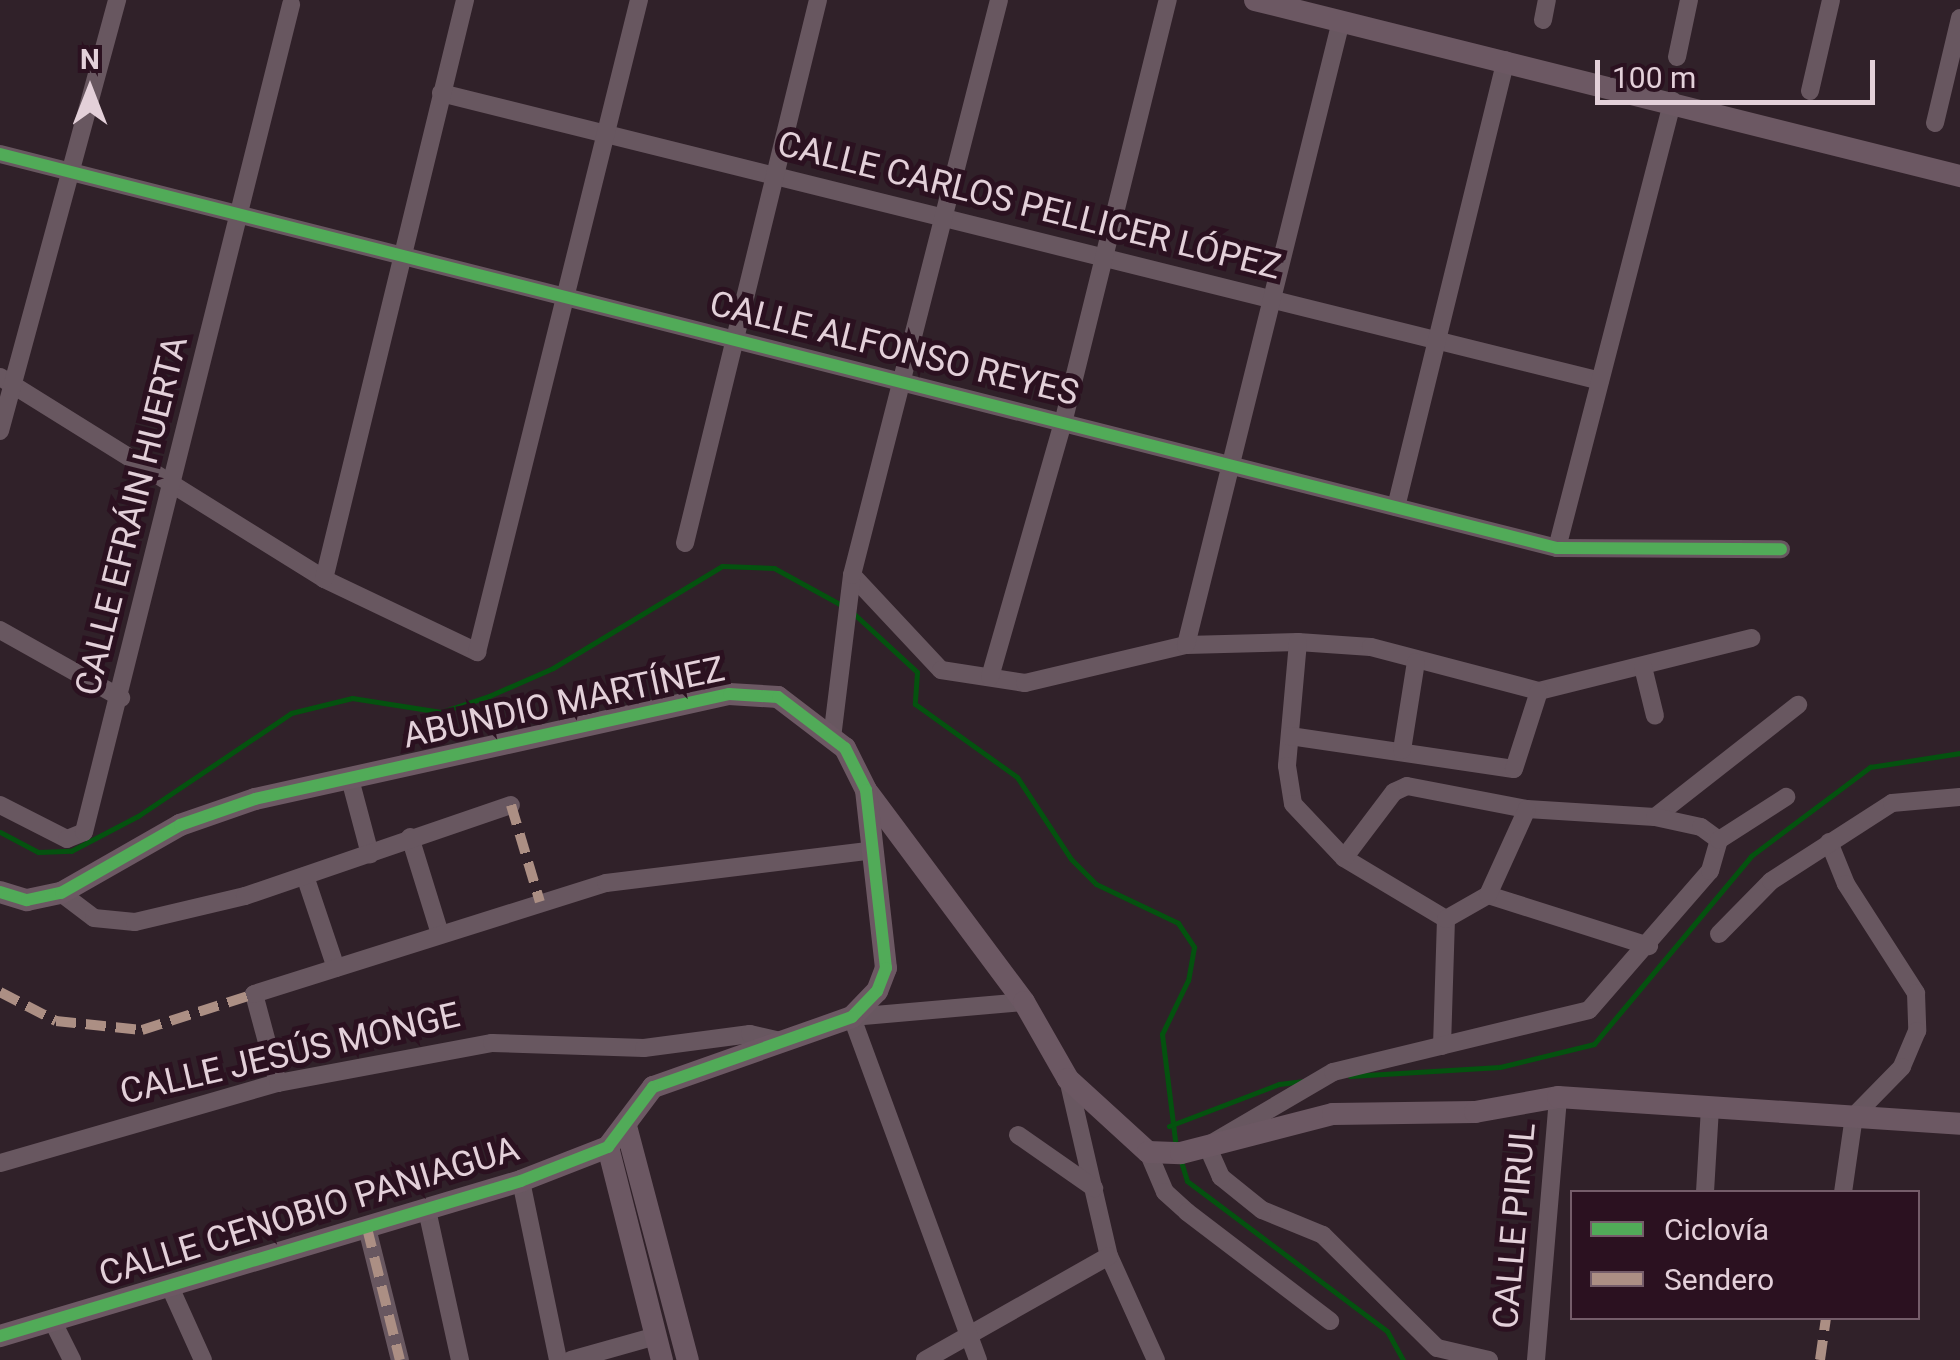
<!DOCTYPE html>
<html>
<head>
<meta charset="utf-8">
<style>
  body { margin:0 }
  #map { position:relative; width:1960px; height:1360px; overflow:hidden; background:#302129; font-family:Roboto,sans-serif }
  div>[style] { position:absolute }
  .stream>* { height:5px; margin:-2.5px; padding:0 2.5px; transform-origin:2.5px; border-radius:2.5px; background:#04520f }
  .street>* { height:18px; margin:-9px; padding:0 9px; transform-origin:9px; border-radius:9px; background:#685760 }
  .secondary>* { height:22px; margin:-11px; padding:0 11px; transform-origin:11px; border-radius:11px; background:#6c5863 }
  .quiet>* { height:10px; margin-top:-5px; transform-origin:0; background:repeating-linear-gradient(90deg,#ac8f84 0 20px,transparent 0 30px) }
  .cycleway>* { height:12px; margin:-6px; padding:0 6px; transform-origin:6px; border-radius:6px; background:#51ab58 }
  span { translate:-50% -50%; white-space:nowrap; text-align:center; line-height:1.15; -webkit-text-stroke:10px #2b1120; paint-order:stroke }
  .street-label { font-size:35px; color:#e3d0d9 }
  .legend { position:absolute; left:1570px; top:1190px; width:350px; height:130px; box-sizing:border-box; background:#2b1120; border:2px solid #755d6a; margin:0; padding:12px 18px; list-style:none; font-size:30px; color:#e3d0d9 }
  .legend li { display:flex; align-items:center; gap:20px; height:50px }
  .legend b { width:50px; border:2px solid #755d6a }
  .north { position:absolute; left:40px; top:40px; width:100px; height:100px; -webkit-text-stroke:8px #2b1120; paint-order:stroke; rotate:0deg; font-size:28px; font-weight:700; line-height:40px; text-align:center; color:#e3d0d9 }
  .north::after { content:''; display:block; margin:auto; width:35px; height:45px; background:#e3d0d9; clip-path:polygon(50% 0,100% 100%,50% 72%,0 100%) }
  .scale { position:absolute; left:1595px; top:60px; width:280px; height:45px; box-sizing:border-box; border:5px solid #e3d0d9; border-top:0; padding-left:12px; font-size:30px; line-height:35px; white-space:nowrap; color:#e3d0d9; -webkit-text-stroke:8px #2b1120; paint-order:stroke }
</style>
</head>
<body>
<div id="map">
  <div class="stream">
    <div style="left:852px;top:612px;width:88px;rotate:42.7deg"></div>
    <div style="left:917px;top:672px;width:32px;rotate:94deg"></div>
    <div style="left:915px;top:704px;width:125px;rotate:35.6deg"></div>
    <div style="left:1017px;top:777px;width:98px;rotate:56.6deg"></div>
    <div style="left:1071px;top:859px;width:35px;rotate:45deg"></div>
    <div style="left:1096px;top:884px;width:91px;rotate:25.4deg"></div>
    <div style="left:1178px;top:923px;width:29px;rotate:56deg"></div>
    <div style="left:1194px;top:947px;width:34px;rotate:100deg"></div>
    <div style="left:1188px;top:980px;width:60px;rotate:115.7deg"></div>
    <div style="left:1162px;top:1034px;width:115px;rotate:83deg"></div>
    <div style="left:0;top:832px;width:43px;rotate:27.8deg"></div>
    <div style="left:38px;top:852px;width:33px;rotate:-2deg"></div>
    <div style="left:71px;top:851px;width:76px;rotate:-27.6deg"></div>
    <div style="left:138px;top:816px;width:184px;rotate:-33.9deg"></div>
    <div style="left:291px;top:713px;width:63px;rotate:-13.8deg"></div>
    <div style="left:352px;top:698px;width:90px;rotate:8.9deg"></div>
    <div style="left:441px;top:712px;width:51px;rotate:-18.4deg"></div>
    <div style="left:489px;top:696px;width:70px;rotate:-23.6deg"></div>
    <div style="left:553px;top:668px;width:197px;rotate:-31.1deg"></div>
    <div style="left:722px;top:566px;width:52px;rotate:2.2deg"></div>
    <div style="left:774px;top:568px;width:79px;rotate:28.8deg"></div>
    <div style="left:1350px;top:1076px;width:150px;rotate:-3.4deg"></div>
    <div style="left:1500px;top:1067px;width:97px;rotate:-13.7deg"></div>
    <div style="left:1594px;top:1044px;width:245px;rotate:-50.1deg"></div>
    <div style="left:1751px;top:856px;width:149px;rotate:-36.8deg"></div>
    <div style="left:1870px;top:767px;width:91px;rotate:-8.8deg"></div>
    <div style="left:1169px;top:1126px;width:118px;rotate:-20.9deg"></div>
    <div style="left:1279px;top:1084px;width:25px;rotate:-7deg"></div>
    <div style="left:1180px;top:1158px;width:24px;rotate:73deg"></div>
    <div style="left:1187px;top:1181px;width:250px;rotate:36.9deg"></div>
    <div style="left:1387px;top:1331px;width:33px;rotate:61deg"></div>
  </div>
  <div class="street">
    <div style="left:1543px;top:20px;width:20px;rotate:-79deg"></div>
    <div style="left:1677px;top:57px;width:58px;rotate:-78.1deg"></div>
    <div style="left:1810px;top:91px;width:93px;rotate:-77deg"></div>
    <div style="left:441px;top:93px;width:1194px;rotate:13.95deg"></div>
    <div style="left:1935px;top:123px;width:108px;rotate:-76.6deg"></div>
    <div style="left:0;top:154px;width:1606px;rotate:14.2deg"></div>
    <div style="left:1557px;top:548px;width:224px;rotate:0.3deg"></div>
    <div style="left:0;top:377px;width:382px;rotate:31.9deg"></div>
    <div style="left:324px;top:579px;width:170px;rotate:25.5deg"></div>
    <div style="left:477px;top:652px;width:672px;rotate:-76.05deg"></div>
    <div style="left:0;top:431px;width:447px;rotate:-74.8deg"></div>
    <div style="left:1396px;top:507px;width:460px;rotate:-76.2deg"></div>
    <div style="left:685px;top:543px;width:559px;rotate:-76.24deg"></div>
    <div style="left:1557px;top:548px;width:462px;rotate:-75.5deg"></div>
    <div style="left:852px;top:575px;width:130px;rotate:46.9deg"></div>
    <div style="left:941px;top:670px;width:85px;rotate:8.8deg"></div>
    <div style="left:1025px;top:683px;width:165px;rotate:-13.3deg"></div>
    <div style="left:1186px;top:645px;width:112px;rotate:-1.5deg"></div>
    <div style="left:1298px;top:642px;width:73px;rotate:3.9deg"></div>
    <div style="left:1371px;top:647px;width:174px;rotate:14.7deg"></div>
    <div style="left:1539px;top:691px;width:219px;rotate:-14deg"></div>
    <div style="left:324px;top:579px;width:596px;rotate:-76.31deg"></div>
    <div style="left:0;top:630px;width:139px;rotate:29.3deg"></div>
    <div style="left:1298px;top:642px;width:124px;rotate:95.1deg"></div>
    <div style="left:1287px;top:766px;width:38px;rotate:81deg"></div>
    <div style="left:1293px;top:804px;width:74px;rotate:46.6deg"></div>
    <div style="left:1344px;top:858px;width:119px;rotate:30.9deg"></div>
    <div style="left:1186px;top:645px;width:643px;rotate:-76.05deg"></div>
    <div style="left:1643px;top:667px;width:50px;rotate:76.2deg"></div>
    <div style="left:990px;top:677px;width:264px;rotate:-74deg"></div>
    <div style="left:1063px;top:423px;width:436px;rotate:-76.1deg"></div>
    <div style="left:1290px;top:736px;width:226px;rotate:8.4deg"></div>
    <div style="left:1514px;top:769px;width:82px;rotate:-72.2deg"></div>
    <div style="left:832px;top:738px;width:164px;rotate:-83deg"></div>
    <div style="left:852px;top:575px;width:593px;rotate:-75.66deg"></div>
    <div style="left:1402px;top:750px;width:89px;rotate:-81deg"></div>
    <div style="left:350px;top:779px;width:78px;rotate:75.1deg"></div>
    <div style="left:0;top:805px;width:75px;rotate:26.9deg"></div>
    <div style="left:67px;top:839px;width:18px;rotate:-22deg"></div>
    <div style="left:84px;top:832px;width:853px;rotate:-75.95deg"></div>
    <div style="left:1655px;top:817px;width:182px;rotate:-38.1deg"></div>
    <div style="left:410px;top:837px;width:102px;rotate:72.8deg"></div>
    <div style="left:1829px;top:842px;width:45px;rotate:68deg"></div>
    <div style="left:1846px;top:884px;width:130px;rotate:57.3deg"></div>
    <div style="left:1916px;top:993px;width:38px;rotate:88deg"></div>
    <div style="left:1917px;top:1031px;width:39px;rotate:113deg"></div>
    <div style="left:1902px;top:1067px;width:69px;rotate:134.4deg"></div>
    <div style="left:1854px;top:1116px;width:77px;rotate:98.2deg"></div>
    <div style="left:1344px;top:858px;width:83px;rotate:-52.9deg"></div>
    <div style="left:1394px;top:792px;width:14px;rotate:-25deg"></div>
    <div style="left:1407px;top:786px;width:122px;rotate:10.9deg"></div>
    <div style="left:1527px;top:809px;width:128px;rotate:3.6deg"></div>
    <div style="left:1655px;top:817px;width:47px;rotate:12.3deg"></div>
    <div style="left:1701px;top:827px;width:22px;rotate:36deg"></div>
    <div style="left:305px;top:876px;width:97px;rotate:71.4deg"></div>
    <div style="left:61px;top:893px;width:41px;rotate:37.1deg"></div>
    <div style="left:94px;top:918px;width:41px;rotate:5.6deg"></div>
    <div style="left:135px;top:922px;width:113px;rotate:-13.3deg"></div>
    <div style="left:245px;top:896px;width:281px;rotate:-18.9deg"></div>
    <div style="left:1488px;top:895px;width:169px;rotate:17.6deg"></div>
    <div style="left:1719px;top:934px;width:74px;rotate:-45.5deg"></div>
    <div style="left:1771px;top:881px;width:144px;rotate:-32.8deg"></div>
    <div style="left:1892px;top:803px;width:68px;rotate:-5deg"></div>
    <div style="left:1442px;top:1046px;width:127px;rotate:-88.2deg"></div>
    <div style="left:1446px;top:919px;width:48px;rotate:-29.7deg"></div>
    <div style="left:1488px;top:895px;width:94px;rotate:-65.6deg"></div>
    <div style="left:1068px;top:1079px;width:182px;rotate:77deg"></div>
    <div style="left:1109px;top:1256px;width:114px;rotate:65.7deg"></div>
    <div style="left:278px;top:1083px;width:92px;rotate:-105.1deg"></div>
    <div style="left:254px;top:994px;width:369px;rotate:-17.5deg"></div>
    <div style="left:606px;top:883px;width:270px;rotate:-7deg"></div>
    <div style="left:1018px;top:1135px;width:93px;rotate:34.9deg"></div>
    <div style="left:1148px;top:1152px;width:43px;rotate:67deg"></div>
    <div style="left:1165px;top:1192px;width:30px;rotate:42deg"></div>
    <div style="left:1187px;top:1212px;width:180px;rotate:37.3deg"></div>
    <div style="left:0;top:1163px;width:289px;rotate:-16.1deg"></div>
    <div style="left:278px;top:1083px;width:218px;rotate:-10.6deg"></div>
    <div style="left:492px;top:1043px;width:152px;rotate:1.9deg"></div>
    <div style="left:644px;top:1048px;width:107px;rotate:-7.5deg"></div>
    <div style="left:750px;top:1034px;width:28px;rotate:13deg"></div>
    <div style="left:521px;top:1181px;width:183px;rotate:78.3deg"></div>
    <div style="left:1705px;top:1192px;width:85px;rotate:-86.6deg"></div>
    <div style="left:427px;top:1210px;width:154px;rotate:77.6deg"></div>
    <div style="left:367px;top:1228px;width:136px;rotate:76deg"></div>
    <div style="left:170px;top:1287px;width:80px;rotate:65.7deg"></div>
    <div style="left:52px;top:1320px;width:45px;rotate:63.4deg"></div>
    <div style="left:571px;top:1360px;width:88px;rotate:-15.8deg"></div>
    <div style="left:925px;top:1360px;width:211px;rotate:-29.5deg"></div>
    <div style="left:978px;top:1360px;width:365px;rotate:-110.2deg"></div>
    <div style="left:852px;top:1017px;width:173px;rotate:-5deg"></div>
    <div style="left:1489px;top:1360px;width:53px;rotate:-167deg"></div>
    <div style="left:1437px;top:1348px;width:161px;rotate:-135.3deg"></div>
    <div style="left:1323px;top:1235px;width:66px;rotate:-157.7deg"></div>
    <div style="left:1262px;top:1210px;width:53px;rotate:-141.2deg"></div>
    <div style="left:1221px;top:1177px;width:34px;rotate:-114deg"></div>
    <div style="left:1207px;top:1146px;width:146px;rotate:-30.4deg"></div>
    <div style="left:1333px;top:1072px;width:263px;rotate:-13.6deg"></div>
    <div style="left:1589px;top:1010px;width:184px;rotate:-49deg"></div>
    <div style="left:1710px;top:871px;width:32px;rotate:-74deg"></div>
    <div style="left:1719px;top:840px;width:80px;rotate:-32.7deg"></div>
    <div style="left:1536px;top:1360px;width:264px;rotate:-85.2deg"></div>
  </div>
  <div class="secondary">
    <div style="left:1255px;top:0;width:727px;rotate:14.02deg"></div>
    <div style="left:869px;top:794px;width:259px;rotate:53.3deg"></div>
    <div style="left:1024px;top:1002px;width:89px;rotate:60.3deg"></div>
    <div style="left:1068px;top:1079px;width:108px;rotate:42.4deg"></div>
    <div style="left:1148px;top:1152px;width:33px;rotate:2deg"></div>
    <div style="left:1181px;top:1153px;width:157px;rotate:-14.4deg"></div>
    <div style="left:1333px;top:1114px;width:142px;rotate:-0.8deg"></div>
    <div style="left:1475px;top:1112px;width:84px;rotate:-10.2deg"></div>
    <div style="left:1558px;top:1097px;width:403px;rotate:3.8deg"></div>
    <div style="left:0;top:892px;width:28px;rotate:17deg"></div>
    <div style="left:27px;top:900px;width:35px;rotate:-12deg"></div>
    <div style="left:61px;top:893px;width:137px;rotate:-29.7deg"></div>
    <div style="left:180px;top:825px;width:79px;rotate:-19.1deg"></div>
    <div style="left:255px;top:799px;width:485px;rotate:-12.5deg"></div>
    <div style="left:729px;top:694px;width:49px;rotate:3.5deg"></div>
    <div style="left:778px;top:697px;width:84px;rotate:37.3deg"></div>
    <div style="left:845px;top:748px;width:47px;rotate:63.4deg"></div>
    <div style="left:866px;top:790px;width:179px;rotate:83.6deg"></div>
    <div style="left:886px;top:968px;width:25px;rotate:111deg"></div>
    <div style="left:877px;top:991px;width:36px;rotate:134deg"></div>
    <div style="left:852px;top:1017px;width:211px;rotate:160.6deg"></div>
    <div style="left:653px;top:1087px;width:75px;rotate:126.9deg"></div>
    <div style="left:608px;top:1147px;width:93px;rotate:158.7deg"></div>
    <div style="left:521px;top:1181px;width:544px;rotate:163.43deg"></div>
    <div style="left:626px;top:1126px;width:242px;rotate:75.2deg"></div>
    <div style="left:608px;top:1147px;width:220px;rotate:75.8deg"></div>
  </div>
  <div class="quiet">
    <div style="left:511px;top:805px;width:101px;rotate:73.4deg"></div>
    <div style="left:0;top:992px;width:63px;rotate:27.4deg"></div>
    <div style="left:56px;top:1021px;width:86px;rotate:6deg"></div>
    <div style="left:142px;top:1030px;width:118px;rotate:-17.8deg"></div>
    <div style="left:367px;top:1228px;width:136px;rotate:76deg"></div>
    <div style="left:1820px;top:1360px;width:42px;rotate:-81.9deg"></div>
  </div>
  <div class="cycleway">
    <div style="left:0;top:154px;width:1606px;rotate:14.2deg"></div>
    <div style="left:1557px;top:548px;width:224px;rotate:0.3deg"></div>
    <div style="left:0;top:892px;width:28px;rotate:17deg"></div>
    <div style="left:27px;top:900px;width:35px;rotate:-12deg"></div>
    <div style="left:61px;top:893px;width:137px;rotate:-29.7deg"></div>
    <div style="left:180px;top:825px;width:79px;rotate:-19.1deg"></div>
    <div style="left:255px;top:799px;width:485px;rotate:-12.5deg"></div>
    <div style="left:729px;top:694px;width:49px;rotate:3.5deg"></div>
    <div style="left:778px;top:697px;width:84px;rotate:37.3deg"></div>
    <div style="left:845px;top:748px;width:47px;rotate:63.4deg"></div>
    <div style="left:866px;top:790px;width:179px;rotate:83.6deg"></div>
    <div style="left:886px;top:968px;width:25px;rotate:111deg"></div>
    <div style="left:877px;top:991px;width:36px;rotate:134deg"></div>
    <div style="left:852px;top:1017px;width:211px;rotate:160.6deg"></div>
    <div style="left:653px;top:1087px;width:75px;rotate:126.9deg"></div>
    <div style="left:608px;top:1147px;width:93px;rotate:158.7deg"></div>
    <div style="left:521px;top:1181px;width:544px;rotate:163.43deg"></div>
  </div>
  <div class="street-label">
    <span style="left:1029px;top:206px;rotate:14deg">CALLE CARLOS PELLICER LÓPEZ</span>
    <span style="left:894px;top:349px;rotate:14deg">CALLE ALFONSO REYES</span>
    <span style="left:132px;top:516px;rotate:-76deg">CALLE EFRÁIN HUERTA</span>
    <span style="left:564px;top:703px;rotate:-12deg">ABUNDIO MARTÍNEZ</span>
    <span style="left:290px;top:1054px;rotate:-13deg">CALLE JESÚS MONGE</span>
    <span style="left:309px;top:1212px;rotate:-17deg">CALLE CENOBIO PANIAGUA</span>
    <span style="left:1515px;top:1226px;rotate:-85deg">CALLE PIRUL</span>
  </div>
  <ul class="legend">
  <li><b style="height:12px;background:#51ab58"></b>Ciclovía</li>
  <li><b style="height:12px;background:#ac8f84"></b>Sendero</li>
  </ul>
  <div class="north">N</div>
  <div class="scale">100 m</div>
</div>
</body>
</html>
